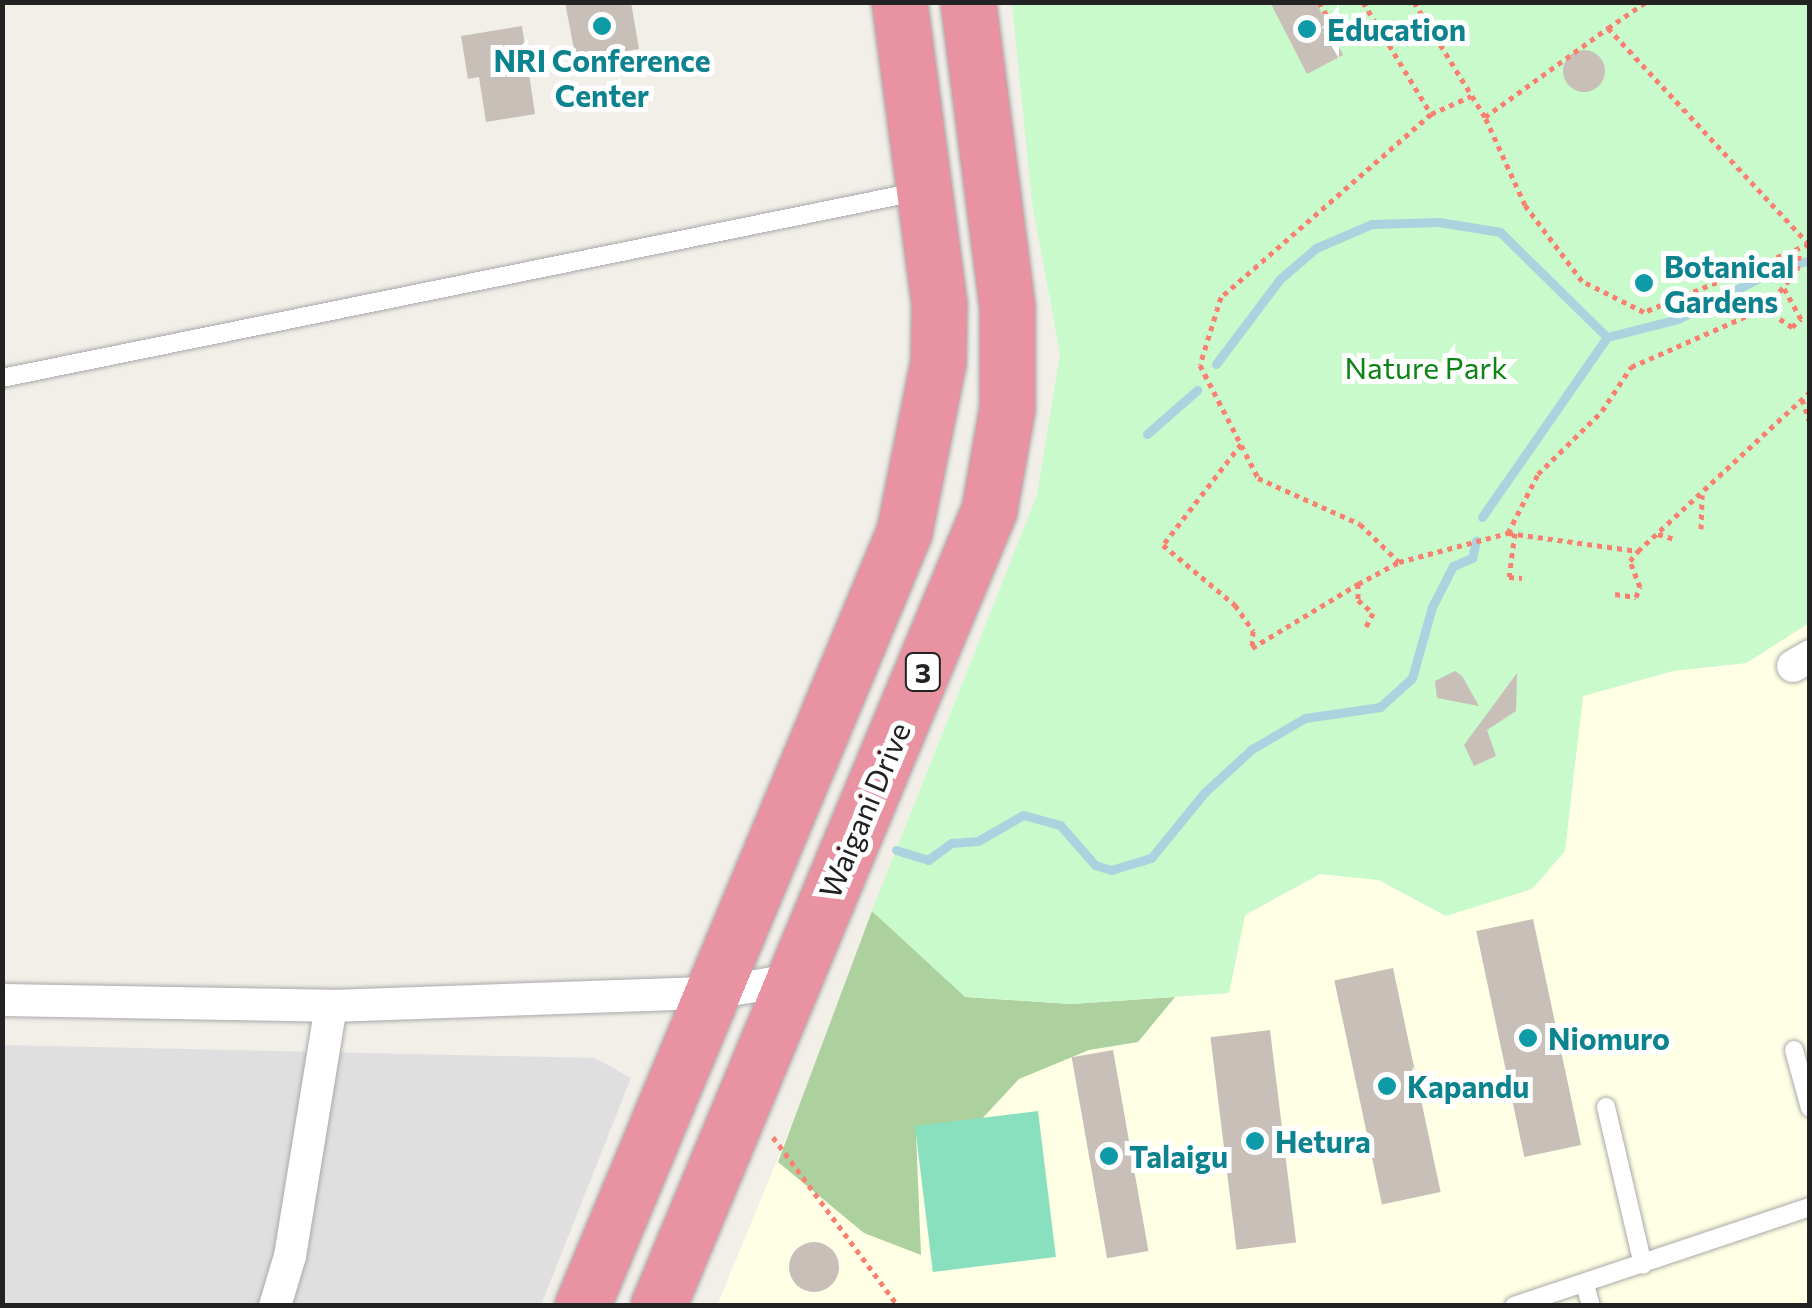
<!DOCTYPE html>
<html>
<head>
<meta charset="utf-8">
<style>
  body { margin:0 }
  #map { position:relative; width:1812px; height:1308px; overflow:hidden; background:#f2efe9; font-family:Commissioner,sans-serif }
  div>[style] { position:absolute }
  .residential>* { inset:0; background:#e0dfdf }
  .education>* { inset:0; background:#ffffe5 }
  .forest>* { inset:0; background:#add19e }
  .park>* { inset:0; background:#c8facc }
  .pitch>* { inset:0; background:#88e0be; transform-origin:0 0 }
  .stream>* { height:9px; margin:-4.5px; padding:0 4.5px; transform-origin:4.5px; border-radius:4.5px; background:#aad3df }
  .building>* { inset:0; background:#c7bfb8; transform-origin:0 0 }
  .round { border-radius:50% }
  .path>* { height:5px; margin-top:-2.5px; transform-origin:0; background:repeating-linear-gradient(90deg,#fa8072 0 5px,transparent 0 10px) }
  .roads { filter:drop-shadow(0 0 2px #a9a9a9) drop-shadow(0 0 2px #a9a9a9) }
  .lane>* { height:18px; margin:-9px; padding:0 9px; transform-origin:9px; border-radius:9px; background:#fff }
  .street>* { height:32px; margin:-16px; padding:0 16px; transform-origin:16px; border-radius:16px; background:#fff }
  .highway>* { height:55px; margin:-27.5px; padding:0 27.5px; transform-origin:27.5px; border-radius:27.5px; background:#e892a2 }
  .dots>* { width:28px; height:28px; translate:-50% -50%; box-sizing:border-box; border:5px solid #fff; border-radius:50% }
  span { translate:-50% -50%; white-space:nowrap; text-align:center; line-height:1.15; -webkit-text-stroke:10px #fff; paint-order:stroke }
  .shield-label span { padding:2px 8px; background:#fff; border:2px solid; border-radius:8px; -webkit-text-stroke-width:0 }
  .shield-label { font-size:28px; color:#222; font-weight:700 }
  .culture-label { font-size:30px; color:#0d838f; font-weight:700 }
  .left { translate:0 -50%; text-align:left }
  .park-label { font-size:30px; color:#0c8416 }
  .street-label { font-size:30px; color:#222 }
  .frame { position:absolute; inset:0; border:5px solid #222; pointer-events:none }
</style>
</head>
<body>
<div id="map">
  <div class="residential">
    <div style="clip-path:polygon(3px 1045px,595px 1058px,631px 1078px,541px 1305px,3px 1306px)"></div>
  </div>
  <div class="education">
    <div style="clip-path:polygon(1809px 623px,1809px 1305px,717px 1306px,845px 995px,872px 911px,901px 940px,1071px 1004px,1229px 993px,1245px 915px,1320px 874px,1379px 880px,1446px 916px,1583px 696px,1673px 671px,1746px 663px)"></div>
  </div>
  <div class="forest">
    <div style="clip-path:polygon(872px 911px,966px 997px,1071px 1004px,1175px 997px,1138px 1042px,1089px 1050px,1019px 1079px,980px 1121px,916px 1133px,921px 1255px,864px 1233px,778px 1162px)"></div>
  </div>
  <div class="park">
    <div style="clip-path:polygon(1012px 3px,1809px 3px,1809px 623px,1746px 663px,1673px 671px,1583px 696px,1565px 851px,1532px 889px,1446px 916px,1379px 880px,1320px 874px,1245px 915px,1229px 993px,1071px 1004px,965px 997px,872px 911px,1037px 495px,1060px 354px,1032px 202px)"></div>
  </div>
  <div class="pitch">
    <div style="left:1038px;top:1111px;width:147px;height:124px;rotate:83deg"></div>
  </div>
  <div class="stream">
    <div style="left:1216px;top:364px;width:106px;rotate:-53deg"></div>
    <div style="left:1280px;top:279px;width:48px;rotate:-40.7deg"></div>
    <div style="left:1316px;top:248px;width:61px;rotate:-23.2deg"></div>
    <div style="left:1372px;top:224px;width:67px;rotate:-1.7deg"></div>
    <div style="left:1439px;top:222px;width:62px;rotate:9.3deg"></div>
    <div style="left:1500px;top:232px;width:150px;rotate:44.5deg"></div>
    <div style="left:1147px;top:434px;width:67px;rotate:-41.3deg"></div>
    <div style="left:1482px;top:517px;width:219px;rotate:-55.2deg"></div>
    <div style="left:1607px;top:337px;width:73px;rotate:-14.2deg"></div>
    <div style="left:1678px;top:319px;width:113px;rotate:-26.8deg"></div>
    <div style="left:1779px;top:268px;width:32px;rotate:-14deg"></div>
    <div style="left:896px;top:850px;width:34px;rotate:17deg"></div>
    <div style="left:928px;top:860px;width:29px;rotate:-36deg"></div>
    <div style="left:951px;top:843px;width:27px;rotate:-4deg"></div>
    <div style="left:978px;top:841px;width:52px;rotate:-30deg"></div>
    <div style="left:1023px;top:815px;width:38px;rotate:15deg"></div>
    <div style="left:1060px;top:825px;width:53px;rotate:48.8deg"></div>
    <div style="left:1095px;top:865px;width:17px;rotate:17deg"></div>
    <div style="left:1111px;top:870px;width:42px;rotate:-16.7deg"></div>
    <div style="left:1151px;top:858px;width:85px;rotate:-50.7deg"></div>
    <div style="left:1205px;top:792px;width:64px;rotate:-42.5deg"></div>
    <div style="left:1252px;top:749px;width:61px;rotate:-30.3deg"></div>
    <div style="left:1305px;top:718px;width:76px;rotate:-8.3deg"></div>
    <div style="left:1380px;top:707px;width:43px;rotate:-42.2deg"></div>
    <div style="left:1412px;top:678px;width:74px;rotate:-74.3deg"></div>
    <div style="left:1432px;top:607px;width:46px;rotate:-62.9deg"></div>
    <div style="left:1453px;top:566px;width:21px;rotate:-23deg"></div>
    <div style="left:1472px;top:558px;width:18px;rotate:-77deg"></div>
  </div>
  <div class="building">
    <div style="clip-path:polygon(565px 2px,631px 2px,639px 49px,576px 60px)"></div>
    <div style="clip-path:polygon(1270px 2px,1316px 2px,1343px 55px,1307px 74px)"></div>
    <div style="clip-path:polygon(522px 26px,535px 114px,486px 122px,479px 77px,468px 79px,461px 36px)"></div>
    <div class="round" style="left:1563px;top:50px;width:42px;height:42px"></div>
    <div style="clip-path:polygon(1455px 671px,1462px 676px,1479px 706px,1437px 698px,1435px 681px)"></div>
    <div style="clip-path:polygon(1517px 673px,1516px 711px,1487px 730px,1496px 756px,1474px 766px,1464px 745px)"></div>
    <div style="left:1533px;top:919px;width:231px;height:58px;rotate:78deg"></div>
    <div style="left:1393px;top:968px;width:229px;height:60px;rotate:78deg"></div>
    <div style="left:1270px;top:1030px;width:214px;height:60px;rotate:83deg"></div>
    <div style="left:1113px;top:1050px;width:204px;height:42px;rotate:80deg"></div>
    <div class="round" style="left:789px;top:1242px;width:50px;height:50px"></div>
  </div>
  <div class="path">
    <div style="left:1319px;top:2px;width:34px;rotate:60deg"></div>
    <div style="left:1336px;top:32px;width:43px;rotate:-5.3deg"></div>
    <div style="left:1363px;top:2px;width:131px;rotate:58.7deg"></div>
    <div style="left:1431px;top:114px;width:44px;rotate:-24.2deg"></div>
    <div style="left:1414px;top:2px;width:135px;rotate:58.3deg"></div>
    <div style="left:1608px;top:28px;width:295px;rotate:47.1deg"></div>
    <div style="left:1809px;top:244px;width:178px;rotate:157.6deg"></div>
    <div style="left:1644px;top:312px;width:69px;rotate:-153.4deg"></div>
    <div style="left:1582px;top:281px;width:95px;rotate:-126.9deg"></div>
    <div style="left:1525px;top:205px;width:97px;rotate:-114.4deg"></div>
    <div style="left:1485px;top:117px;width:152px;rotate:-35.9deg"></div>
    <div style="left:1608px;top:28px;width:46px;rotate:-34.4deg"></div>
    <div style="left:1431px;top:114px;width:279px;rotate:138.9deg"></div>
    <div style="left:1221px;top:297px;width:71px;rotate:107.2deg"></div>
    <div style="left:1200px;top:365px;width:127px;rotate:62.8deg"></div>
    <div style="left:1258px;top:478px;width:112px;rotate:24.3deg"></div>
    <div style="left:1360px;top:524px;width:54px;rotate:44.3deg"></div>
    <div style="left:1399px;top:562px;width:113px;rotate:-14.9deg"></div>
    <div style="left:1508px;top:533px;width:131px;rotate:7.9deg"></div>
    <div style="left:1638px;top:551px;width:234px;rotate:-42.8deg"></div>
    <div style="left:1763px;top:308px;width:35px;rotate:33deg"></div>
    <div style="left:1792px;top:327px;width:12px;rotate:-42deg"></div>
    <div style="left:1801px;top:319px;width:37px;rotate:-119deg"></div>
    <div style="left:1802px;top:399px;width:26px;rotate:72deg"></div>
    <div style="left:1241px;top:444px;width:128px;rotate:127.7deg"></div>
    <div style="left:1163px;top:545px;width:94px;rotate:39.8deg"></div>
    <div style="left:1235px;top:605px;width:32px;rotate:55deg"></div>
    <div style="left:1253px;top:631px;width:17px;rotate:93deg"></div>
    <div style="left:1252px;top:648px;width:124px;rotate:-31.1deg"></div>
    <div style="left:1358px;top:584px;width:16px;rotate:90deg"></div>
    <div style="left:1358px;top:600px;width:20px;rotate:41deg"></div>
    <div style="left:1373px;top:613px;width:18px;rotate:117deg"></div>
    <div style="left:1701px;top:529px;width:34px;rotate:-88deg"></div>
    <div style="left:1508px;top:533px;width:66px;rotate:-63deg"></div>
    <div style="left:1538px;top:474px;width:90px;rotate:-44.5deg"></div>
    <div style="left:1602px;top:411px;width:53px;rotate:-56.6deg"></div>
    <div style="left:1631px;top:367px;width:149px;rotate:-23.8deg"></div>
    <div style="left:1767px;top:307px;width:48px;rotate:-51deg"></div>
    <div style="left:1797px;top:270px;width:19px;rotate:-81deg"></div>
    <div style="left:1515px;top:533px;width:44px;rotate:97.8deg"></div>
    <div style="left:1509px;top:577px;width:13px;rotate:4deg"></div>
    <div style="left:1658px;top:534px;width:17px;rotate:17deg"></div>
    <div style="left:1358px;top:584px;width:47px;rotate:-28.2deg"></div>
    <div style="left:1615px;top:594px;width:21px;rotate:8deg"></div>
    <div style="left:1636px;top:597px;width:11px;rotate:-68deg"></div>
    <div style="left:1640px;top:587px;width:28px;rotate:-111deg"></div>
    <div style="left:1630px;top:561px;width:13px;rotate:-51deg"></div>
    <div style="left:773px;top:1137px;width:210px;rotate:53.5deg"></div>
  </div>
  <div class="roads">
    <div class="lane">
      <div style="left:2px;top:378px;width:938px;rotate:-11.5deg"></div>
      <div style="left:1794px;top:1050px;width:60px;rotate:74.6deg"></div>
      <div style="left:1606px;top:1107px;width:162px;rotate:76.8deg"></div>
      <div style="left:1585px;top:1284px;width:23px;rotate:75deg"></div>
      <div style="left:1514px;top:1306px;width:312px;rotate:-18.5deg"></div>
    </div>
    <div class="street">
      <div style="left:1793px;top:666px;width:20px;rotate:-30deg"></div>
      <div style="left:2px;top:1000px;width:329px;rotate:1deg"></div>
      <div style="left:331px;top:1006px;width:381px;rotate:-2deg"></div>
      <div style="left:712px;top:993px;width:81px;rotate:-9.2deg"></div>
      <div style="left:275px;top:1306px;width:52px;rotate:-73.3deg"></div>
      <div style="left:290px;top:1256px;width:253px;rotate:-80.7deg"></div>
    </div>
    <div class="highway">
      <div style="left:582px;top:1306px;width:838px;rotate:-67.41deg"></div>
      <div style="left:904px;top:532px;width:173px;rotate:-78.7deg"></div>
      <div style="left:938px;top:362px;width:58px;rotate:-89deg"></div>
      <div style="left:939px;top:304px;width:305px;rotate:-97.5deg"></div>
      <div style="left:658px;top:1306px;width:862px;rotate:-67.42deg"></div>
      <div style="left:989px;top:510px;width:104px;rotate:-80deg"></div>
      <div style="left:1007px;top:408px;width:101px;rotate:-90deg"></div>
      <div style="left:1007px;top:307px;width:307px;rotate:-97.3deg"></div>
    </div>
  </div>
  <div class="dots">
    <div style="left:602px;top:26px;background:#0f9aa8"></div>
    <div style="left:1307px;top:29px;background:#0f9aa8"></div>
    <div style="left:1644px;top:283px;background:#0f9aa8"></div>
    <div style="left:1528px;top:1038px;background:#0f9aa8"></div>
    <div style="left:1387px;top:1086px;background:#0f9aa8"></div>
    <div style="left:1255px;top:1141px;background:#0f9aa8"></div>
    <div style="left:1109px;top:1156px;background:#0f9aa8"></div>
  </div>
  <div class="shield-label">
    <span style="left:923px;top:672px">3</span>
  </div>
  <div class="culture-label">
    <span class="left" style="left:1327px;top:29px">Education</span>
    <span style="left:602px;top:77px">NRI Conference<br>Center</span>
    <span class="left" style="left:1664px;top:283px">Botanical<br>Gardens</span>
    <span class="left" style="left:1548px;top:1038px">Niomuro</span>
    <span class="left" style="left:1407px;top:1086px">Kapandu</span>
    <span class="left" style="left:1275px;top:1141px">Hetura</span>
    <span class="left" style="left:1129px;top:1156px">Talaigu</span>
  </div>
  <div class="park-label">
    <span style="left:1426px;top:367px">Nature Park</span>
  </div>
  <div class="street-label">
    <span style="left:864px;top:810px;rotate:-67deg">Waigani Drive</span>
  </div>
  <div class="frame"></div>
</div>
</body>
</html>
